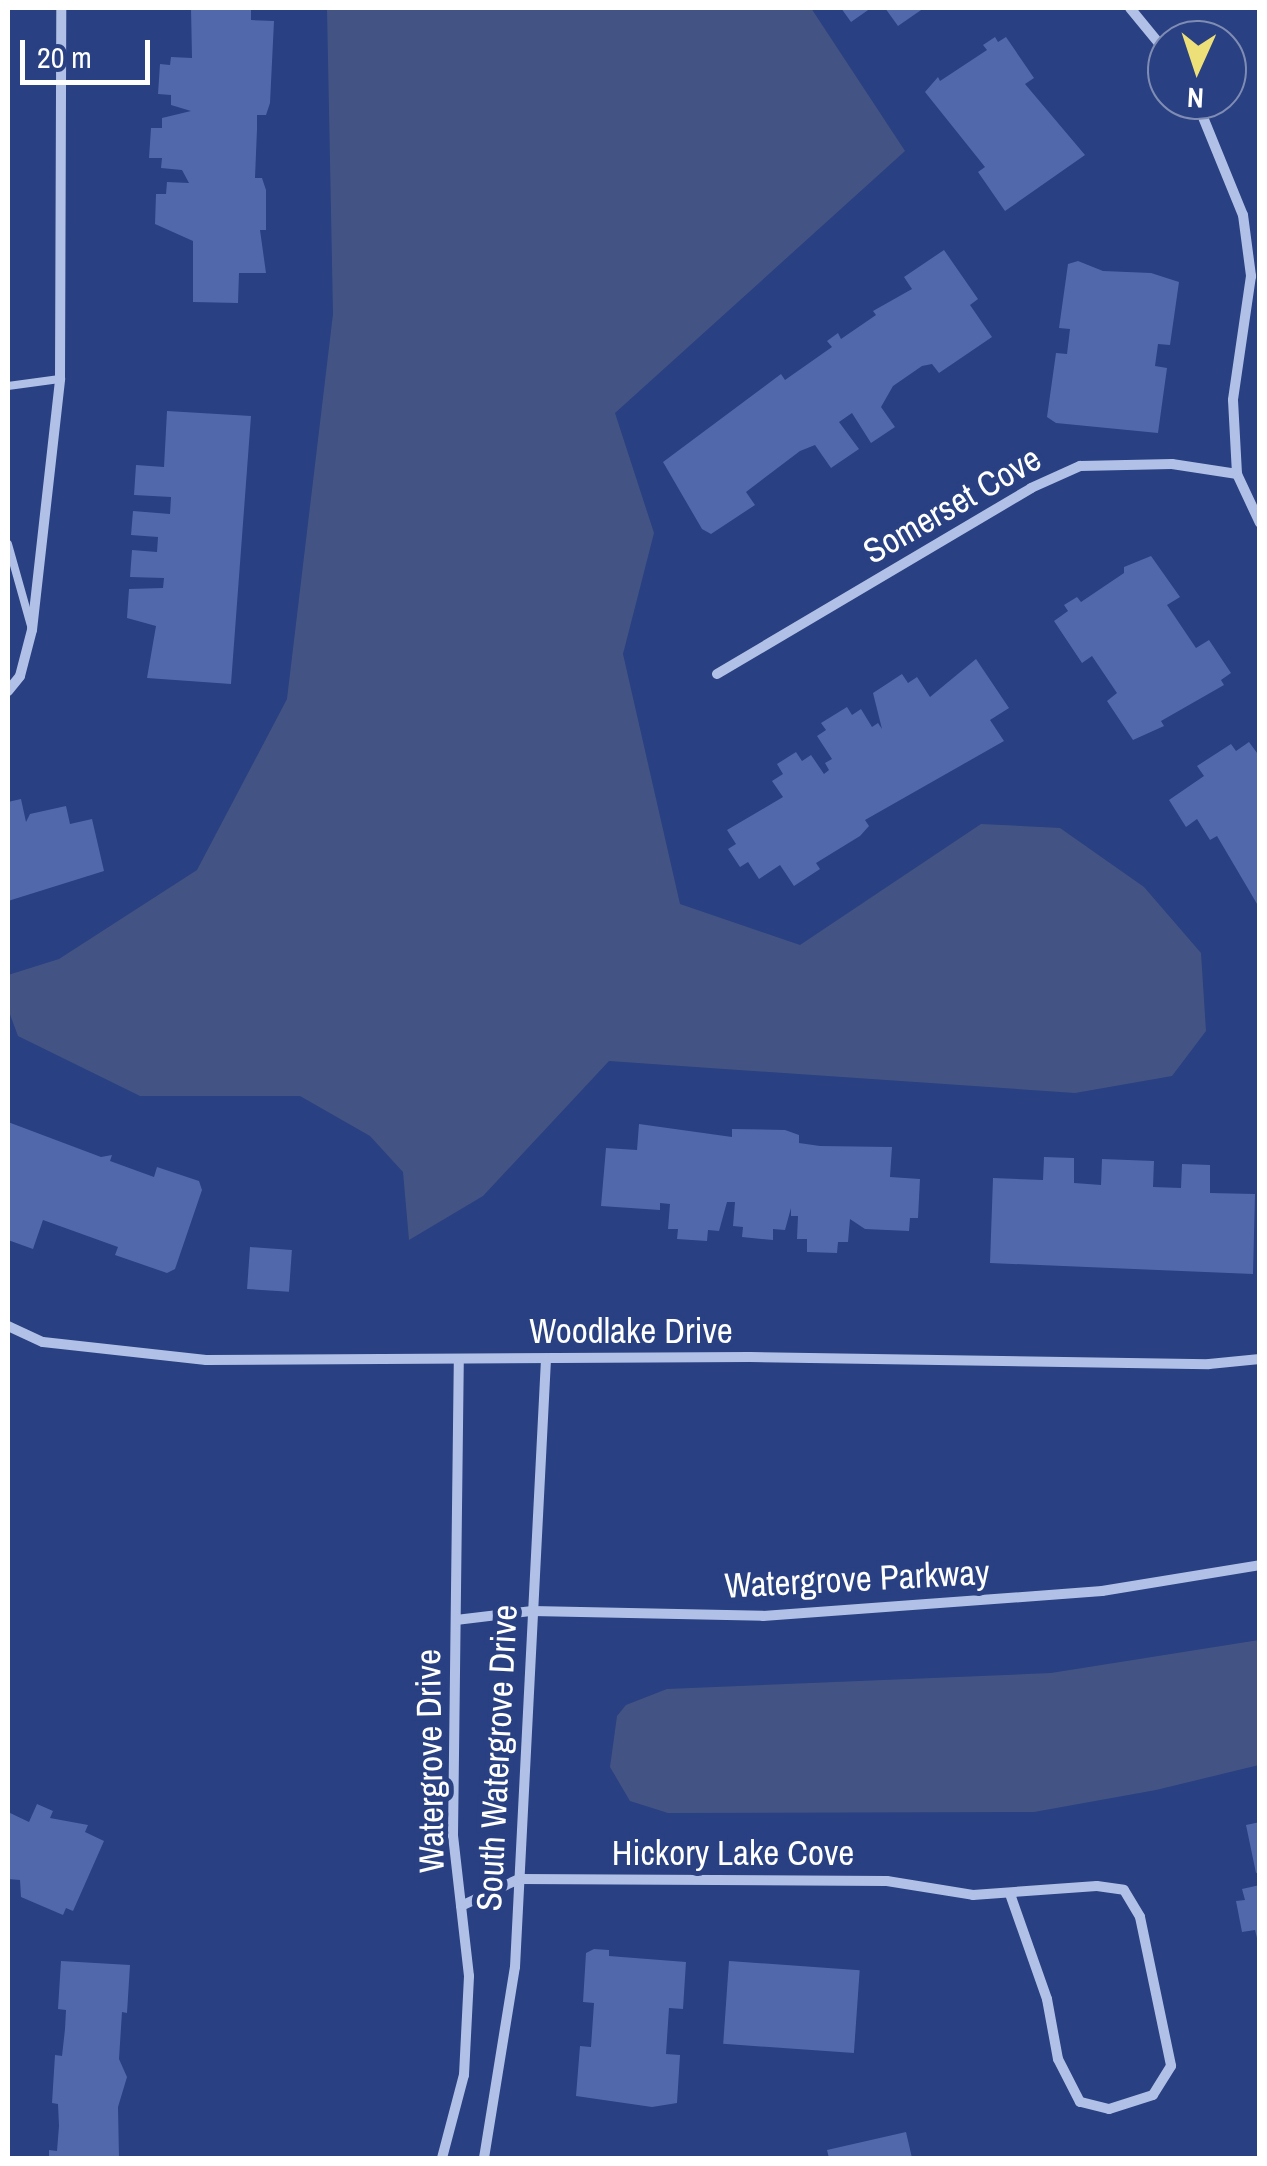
<!DOCTYPE html>
<html>
<head>
<meta charset="utf-8">
<style>
  body { margin:0 }
  #map { position:relative; width:1267px; height:2166px; overflow:hidden; background:#294082; font-family:"Archivo Narrow",sans-serif }
  div>[style] { position:absolute }
  .water>* { inset:0; background:#435484 }
  .building>* { inset:0; background:#5169aa; transform-origin:0 0 }
  .service>* { height:8px; margin:-4px; padding:0 4px; transform-origin:4px; border-radius:4px; background:#b1c0e6 }
  .minor>* { height:10px; margin:-5px; padding:0 5px; transform-origin:5px; border-radius:5px; background:#b1c0e6 }
  span { translate:-50% -50%; white-space:nowrap; text-align:center; line-height:1.15; -webkit-text-stroke:10px #294082; paint-order:stroke }
  .street-label { font-size:35px; color:#fff }
  .frame { position:absolute; inset:0; border:10px solid #fff; pointer-events:none }
  .north { position:absolute; left:1147px; top:20px; width:100px; height:100px; box-sizing:border-box; background:#294082; border:2px solid #7f8cb4; border-radius:50%; rotate:183deg; font-size:28px; font-weight:700; line-height:40px; text-align:center; color:#fff }
  .north::after { content:''; display:block; margin:auto; width:35px; height:45px; background:#ede078; clip-path:polygon(50% 0,100% 100%,50% 72%,0 100%) }
  .scale { position:absolute; left:20px; top:40px; width:130px; height:45px; box-sizing:border-box; border:5px solid #fff; border-top:0; padding-left:12px; font-size:30px; line-height:35px; white-space:nowrap; color:#fff; -webkit-text-stroke:8px #294082; paint-order:stroke }
</style>
</head>
<body>
<div id="map">
  <div class="water">
    <div style="clip-path:polygon(327px 8px,811px 8px,905px 151px,615px 413px,654px 533px,623px 654px,680px 904px,800px 945px,981px 824px,1060px 828px,1144px 887px,1201px 953px,1206px 1031px,1172px 1076px,1075px 1093px,609px 1061px,483px 1196px,409px 1240px,403px 1172px,370px 1136px,300px 1096px,140px 1096px,18px 1036px,8px 1009px,8px 975px,59px 959px,197px 870px,287px 699px,333px 314px)"></div>
    <div style="clip-path:polygon(1259px 1640px,1259px 1765px,1156px 1790px,1034px 1812px,668px 1813px,630px 1801px,610px 1767px,617px 1716px,626px 1705px,667px 1689px,1051px 1673px)"></div>
  </div>
  <div class="building">
    <div style="clip-path:polygon(191px 8px,251px 8px,251px 20px,274px 21px,270px 103px,266px 115px,257px 115px,257px 129px,255px 178px,262px 178px,266px 190px,266px 230px,260px 230px,266px 273px,239px 273px,238px 303px,193px 302px,193px 241px,155px 224px,156px 194px,166px 194px,167px 182px,189px 183px,182px 170px,161px 168px,162px 158px,149px 158px,151px 128px,162px 128px,162px 118px,191px 111px,171px 105px,171px 95px,158px 94px,160px 64px,170px 65px,171px 57px,192px 58px)"></div>
    <div style="clip-path:polygon(841px 8px,871px 8px,851px 22px)"></div>
    <div style="clip-path:polygon(885px 8px,924px 8px,898px 26px)"></div>
    <div style="clip-path:polygon(995px 37px,998px 42px,1006px 37px,1034px 78px,1025px 84px,1085px 155px,1005px 211px,978px 172px,985px 167px,925px 92px,938px 77px,940px 81px,987px 50px,983px 45px)"></div>
    <div style="clip-path:polygon(944px 250px,978px 299px,970px 305px,992px 337px,939px 373px,932px 364px,922px 366px,893px 386px,881px 407px,895px 427px,871px 443px,852px 413px,839px 422px,859px 449px,831px 468px,815px 445px,800px 451px,746px 492px,755px 505px,711px 534px,702px 529px,663px 462px,781px 374px,785px 380px,832px 347px,827px 341px,838px 333px,841px 339px,876px 315px,873px 311px,912px 289px,904px 277px)"></div>
    <div style="clip-path:polygon(1078px 261px,1103px 271px,1151px 273px,1179px 282px,1170px 345px,1158px 344px,1155px 366px,1167px 368px,1158px 433px,1056px 423px,1047px 417px,1056px 353px,1067px 354px,1070px 329px,1059px 328px,1068px 264px)"></div>
    <div style="clip-path:polygon(167px 411px,251px 416px,231px 684px,147px 678px,156px 626px,127px 618px,129px 589px,163px 588px,164px 578px,130px 577px,132px 550px,157px 552px,158px 537px,131px 535px,133px 511px,170px 514px,171px 497px,134px 495px,136px 465px,164px 467px)"></div>
    <div style="clip-path:polygon(1151px 556px,1180px 597px,1167px 605px,1196px 648px,1209px 640px,1231px 673px,1221px 680px,1224px 685px,1161px 721px,1164px 726px,1133px 740px,1107px 701px,1117px 693px,1092px 656px,1082px 663px,1054px 621px,1068px 611px,1064px 605px,1077px 597px,1081px 602px,1124px 573px,1124px 567px)"></div>
    <div style="clip-path:polygon(976px 659px,1009px 708px,990px 720px,1004px 741px,865px 820px,869px 826px,860px 836px,816px 863px,820px 869px,794px 886px,780px 865px,759px 879px,748px 862px,740px 867px,728px 849px,736px 844px,727px 830px,783px 797px,772px 781px,783px 774px,777px 764px,796px 752px,802px 761px,811px 755px,824px 774px,829px 770px,825px 763px,832px 759px,817px 736px,826px 730px,821px 723px,847px 707px,852px 715px,861px 709px,872px 727px,878px 723px,882px 729px,873px 693px,902px 674px,908px 683px,917px 677px,930px 697px)"></div>
    <div style="clip-path:polygon(1249px 742px,1260px 757px,1260px 909px,1217px 836px,1210px 840px,1197px 819px,1186px 827px,1169px 800px,1204px 776px,1197px 766px,1231px 744px,1236px 751px)"></div>
    <div style="clip-path:polygon(21px 799px,26px 822px,30px 814px,66px 806px,70px 824px,92px 819px,104px 871px,8px 901px,8px 802px)"></div>
    <div style="clip-path:polygon(8px 1122px,101px 1157px,112px 1155px,110px 1161px,154px 1177px,157px 1167px,199px 1181px,202px 1190px,175px 1269px,167px 1273px,115px 1255px,118px 1247px,43px 1220px,33px 1249px,8px 1240px)"></div>
    <div style="clip-path:polygon(639px 1124px,732px 1137px,732px 1129px,785px 1130px,799px 1135px,799px 1143px,820px 1146px,892px 1147px,890px 1177px,920px 1179px,918px 1218px,910px 1218px,909px 1231px,865px 1229px,850px 1219px,848px 1242px,838px 1242px,837px 1253px,807px 1252px,807px 1239px,797px 1239px,798px 1216px,791px 1216px,791px 1208px,785px 1230px,773px 1229px,773px 1240px,742px 1237px,743px 1227px,733px 1226px,735px 1202px,727px 1202px,719px 1231px,708px 1230px,707px 1241px,677px 1239px,678px 1229px,668px 1229px,670px 1204px,660px 1203px,660px 1210px,601px 1206px,606px 1148px,637px 1150px)"></div>
    <div style="clip-path:polygon(1044px 1157px,1074px 1158px,1074px 1183px,1101px 1185px,1102px 1159px,1154px 1161px,1153px 1187px,1181px 1188px,1182px 1164px,1210px 1165px,1210px 1193px,1255px 1194px,1253px 1274px,990px 1263px,993px 1178px,1043px 1180px)"></div>
    <div style="left:250px;top:1247px;width:42px;height:42px;rotate:4deg"></div>
    <div style="clip-path:polygon(37px 1804px,53px 1811px,50px 1818px,88px 1825px,85px 1832px,104px 1841px,73px 1911px,66px 1908px,63px 1915px,21px 1897px,20px 1880px,8px 1879px,8px 1812px,29px 1822px)"></div>
    <div style="clip-path:polygon(1260px 1822px,1260px 1872px,1256px 1873px,1246px 1825px)"></div>
    <div style="clip-path:polygon(1260px 1885px,1260px 1942px,1258px 1942px,1255px 1930px,1242px 1932px,1236px 1901px,1245px 1900px,1242px 1889px)"></div>
    <div style="clip-path:polygon(594px 1949px,609px 1950px,609px 1956px,686px 1962px,683px 2009px,669px 2008px,666px 2054px,680px 2055px,677px 2103px,652px 2107px,576px 2096px,580px 2046px,591px 2047px,594px 2003px,583px 2002px,586px 1953px)"></div>
    <div style="clip-path:polygon(61px 1961px,130px 1965px,127px 2013px,122px 2012px,119px 2059px,127px 2077px,118px 2107px,119px 2158px,49px 2158px,49px 2150px,57px 2151px,59px 2126px,58px 2104px,52px 2103px,55px 2055px,62px 2056px,65px 2029px,66px 2010px,58px 2009px)"></div>
    <div style="left:729px;top:1961px;width:131px;height:83px;rotate:4deg"></div>
    <div style="clip-path:polygon(906px 2132px,912px 2158px,829px 2158px,827px 2150px)"></div>
  </div>
  <div class="service">
    <div style="left:8px;top:386px;width:52px;rotate:-7.7deg"></div>
    <div style="left:8px;top:544px;width:85px;rotate:74.3deg"></div>
  </div>
  <div class="minor">
    <div style="left:1130px;top:8px;width:58px;rotate:50.6deg"></div>
    <div style="left:1196px;top:100px;width:124px;rotate:67.8deg"></div>
    <div style="left:1243px;top:215px;width:62px;rotate:82.5deg"></div>
    <div style="left:1251px;top:276px;width:125px;rotate:98.3deg"></div>
    <div style="left:1233px;top:400px;width:74px;rotate:86.9deg"></div>
    <div style="left:1237px;top:474px;width:54px;rotate:64.9deg"></div>
    <div style="left:717px;top:674px;width:365px;rotate:-30.6deg"></div>
    <div style="left:1031px;top:488px;width:54px;rotate:-24.2deg"></div>
    <div style="left:1080px;top:466px;width:92px;rotate:-1.2deg"></div>
    <div style="left:1172px;top:464px;width:66px;rotate:8.7deg"></div>
    <div style="left:8px;top:691px;width:19px;rotate:-51deg"></div>
    <div style="left:20px;top:676px;width:48px;rotate:-75.4deg"></div>
    <div style="left:32px;top:630px;width:253px;rotate:-83.6deg"></div>
    <div style="left:60px;top:379px;width:371px;rotate:-89.8deg"></div>
    <div style="left:8px;top:1326px;width:38px;rotate:25deg"></div>
    <div style="left:43px;top:1342px;width:164px;rotate:6.3deg"></div>
    <div style="left:206px;top:1360px;width:544px;rotate:-0.32deg"></div>
    <div style="left:750px;top:1357px;width:459px;rotate:0.9deg"></div>
    <div style="left:1209px;top:1364px;width:51px;rotate:-5.6deg"></div>
    <div style="left:456px;top:1620px;width:77px;rotate:-6.8deg"></div>
    <div style="left:532px;top:1611px;width:231px;rotate:1.2deg"></div>
    <div style="left:763px;top:1616px;width:340px;rotate:-4.2deg"></div>
    <div style="left:1102px;top:1591px;width:160px;rotate:-9.3deg"></div>
    <div style="left:461px;top:1906px;width:64px;rotate:-25deg"></div>
    <div style="left:519px;top:1879px;width:368px;rotate:0.3deg"></div>
    <div style="left:887px;top:1881px;width:87px;rotate:9.2deg"></div>
    <div style="left:973px;top:1895px;width:124px;rotate:-4.2deg"></div>
    <div style="left:1097px;top:1886px;width:27px;rotate:8deg"></div>
    <div style="left:1124px;top:1890px;width:31px;rotate:59deg"></div>
    <div style="left:1140px;top:1917px;width:152px;rotate:78.2deg"></div>
    <div style="left:1171px;top:2066px;width:34px;rotate:122deg"></div>
    <div style="left:1153px;top:2095px;width:46px;rotate:162.3deg"></div>
    <div style="left:1109px;top:2109px;width:30px;rotate:-166deg"></div>
    <div style="left:1080px;top:2102px;width:48px;rotate:-117.1deg"></div>
    <div style="left:1058px;top:2059px;width:61px;rotate:-100.4deg"></div>
    <div style="left:1047px;top:1999px;width:111px;rotate:-109.4deg"></div>
    <div style="left:442px;top:2158px;width:86px;rotate:-75.2deg"></div>
    <div style="left:464px;top:2075px;width:99px;rotate:-87.1deg"></div>
    <div style="left:469px;top:1976px;width:141px;rotate:-96.5deg"></div>
    <div style="left:453px;top:1836px;width:477px;rotate:-89.3deg"></div>
    <div style="left:484px;top:2158px;width:193px;rotate:-80.8deg"></div>
    <div style="left:515px;top:1967px;width:609px;rotate:-87.08deg"></div>
  </div>
  <div class="street-label">
    <span style="left:952px;top:505px;rotate:-30deg">Somerset Cove</span>
    <span style="left:631px;top:1331px">Woodlake Drive</span>
    <span style="left:857px;top:1579px;rotate:-3deg">Watergrove Parkway</span>
    <span style="left:497px;top:1758px;rotate:-87deg">South Watergrove Drive</span>
    <span style="left:430px;top:1761px;rotate:-91deg">Watergrove Drive</span>
    <span style="left:733px;top:1853px">Hickory Lake Cove</span>
  </div>
  <div class="frame"></div>
  <div class="north">N</div>
  <div class="scale">20 m</div>
</div>
</body>
</html>
